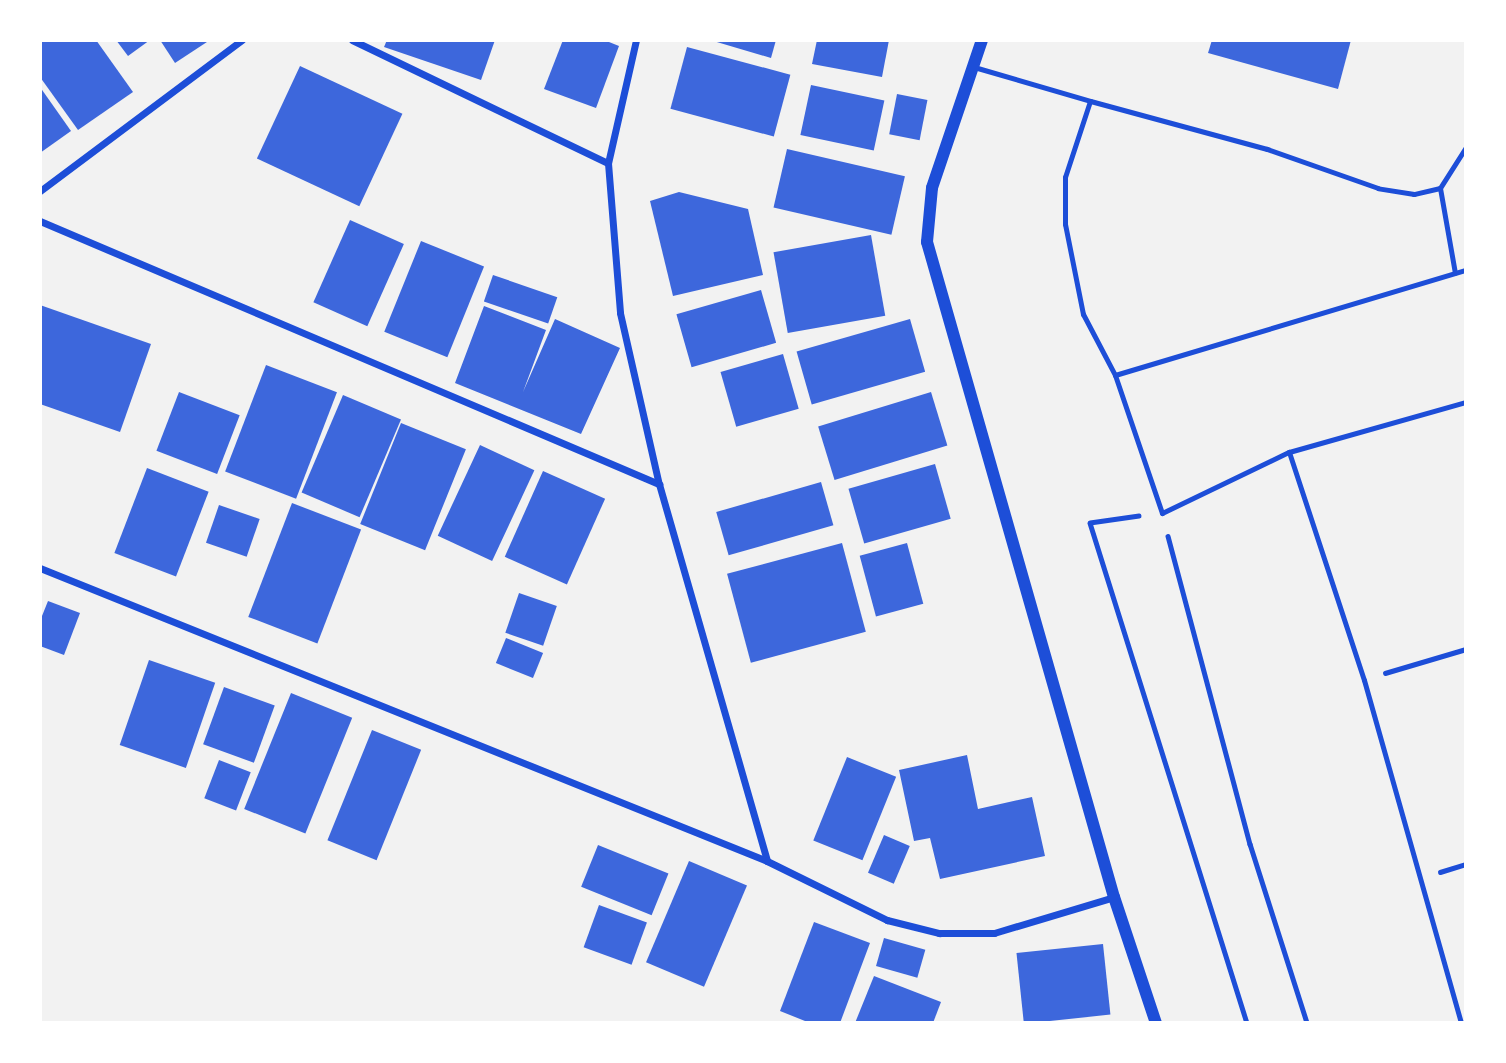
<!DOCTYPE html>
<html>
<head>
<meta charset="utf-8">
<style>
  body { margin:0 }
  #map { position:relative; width:1506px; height:1063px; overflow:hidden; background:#f2f2f2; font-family:"Archivo Narrow",sans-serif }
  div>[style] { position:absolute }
  .building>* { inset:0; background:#3d67dc; transform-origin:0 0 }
  .path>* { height:4.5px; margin:-2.25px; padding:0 2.25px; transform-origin:2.25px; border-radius:2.25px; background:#1d4ed8 }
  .service>* { height:5px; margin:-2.5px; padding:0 2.5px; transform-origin:2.5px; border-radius:2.5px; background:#1d4ed8 }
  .minor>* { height:7px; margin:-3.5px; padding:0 3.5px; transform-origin:3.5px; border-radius:3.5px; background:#1d4ed8 }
  .tertiary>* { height:12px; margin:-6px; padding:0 6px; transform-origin:6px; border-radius:6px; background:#1d4ed8 }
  span { translate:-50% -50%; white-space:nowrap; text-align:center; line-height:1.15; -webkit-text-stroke:5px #fff; paint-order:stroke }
  .frame { position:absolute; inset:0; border:42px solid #fff; pointer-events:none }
</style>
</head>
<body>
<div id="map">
  <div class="building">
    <div style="clip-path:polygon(40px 40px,96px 40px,133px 92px,78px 130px,40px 77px)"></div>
    <div style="clip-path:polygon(116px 40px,150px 40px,128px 56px)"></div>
    <div style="clip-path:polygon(160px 40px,210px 40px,175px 63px)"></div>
    <div style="clip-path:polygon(387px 40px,495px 40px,481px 80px,384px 47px)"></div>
    <div style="clip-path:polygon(563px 40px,604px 40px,619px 46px,596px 108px,544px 89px)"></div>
    <div style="clip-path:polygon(710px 40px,776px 40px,771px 58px)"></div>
    <div style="clip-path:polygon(817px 40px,889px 40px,882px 77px,812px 64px)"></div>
    <div style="clip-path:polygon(1212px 40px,1351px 40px,1338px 89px,1208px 53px)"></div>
    <div style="left:687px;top:47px;width:107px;height:64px;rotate:15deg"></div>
    <div style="left:300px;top:66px;width:113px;height:102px;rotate:25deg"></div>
    <div style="left:811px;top:85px;width:75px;height:51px;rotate:12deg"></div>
    <div style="clip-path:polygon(40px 87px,71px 131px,40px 153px)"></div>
    <div style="left:897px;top:94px;width:31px;height:41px;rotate:11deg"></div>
    <div style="left:787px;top:149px;width:121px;height:60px;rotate:13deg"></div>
    <div style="clip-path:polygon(679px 192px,748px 209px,763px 275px,673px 296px,650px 201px)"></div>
    <div style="left:350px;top:220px;width:59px;height:90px;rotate:24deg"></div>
    <div style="left:871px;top:235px;width:82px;height:99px;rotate:80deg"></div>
    <div style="left:421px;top:241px;width:68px;height:98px;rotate:22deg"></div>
    <div style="left:493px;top:275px;width:68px;height:28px;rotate:19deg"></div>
    <div style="left:761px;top:290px;width:55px;height:88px;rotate:74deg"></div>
    <div style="clip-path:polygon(40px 305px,151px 344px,120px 432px,40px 404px)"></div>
    <div style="clip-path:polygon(484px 306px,546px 330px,523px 392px,555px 319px,620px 348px,581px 434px,455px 383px)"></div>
    <div style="left:910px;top:319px;width:55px;height:118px;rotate:74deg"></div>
    <div style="left:783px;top:354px;width:57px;height:65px;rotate:74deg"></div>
    <div style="left:266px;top:365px;width:76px;height:114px;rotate:21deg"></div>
    <div style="left:179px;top:392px;width:65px;height:63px;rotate:21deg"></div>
    <div style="left:931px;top:392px;width:56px;height:118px;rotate:73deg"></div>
    <div style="left:343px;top:395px;width:63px;height:106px;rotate:23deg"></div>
    <div style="left:401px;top:423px;width:70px;height:109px;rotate:22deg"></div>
    <div style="left:480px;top:445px;width:60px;height:100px;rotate:25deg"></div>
    <div style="left:935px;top:464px;width:57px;height:90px;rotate:74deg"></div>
    <div style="left:147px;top:468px;width:66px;height:91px;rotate:21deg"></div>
    <div style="left:543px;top:471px;width:68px;height:94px;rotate:24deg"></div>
    <div style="left:821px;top:482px;width:45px;height:109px;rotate:74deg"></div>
    <div style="left:292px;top:503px;width:74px;height:122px;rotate:21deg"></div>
    <div style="left:219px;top:505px;width:43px;height:40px;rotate:19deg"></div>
    <div style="left:842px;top:543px;width:92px;height:119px;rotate:75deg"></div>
    <div style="left:907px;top:543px;width:63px;height:49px;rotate:75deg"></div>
    <div style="left:519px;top:593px;width:40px;height:42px;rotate:19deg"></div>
    <div style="clip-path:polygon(48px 601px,80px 613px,64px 655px,40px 646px,40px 621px)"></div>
    <div style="left:506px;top:638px;width:40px;height:27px;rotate:22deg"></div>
    <div style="left:149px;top:660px;width:70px;height:90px;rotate:19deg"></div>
    <div style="left:224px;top:687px;width:54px;height:61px;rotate:20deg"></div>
    <div style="left:291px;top:693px;width:66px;height:125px;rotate:22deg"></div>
    <div style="left:372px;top:730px;width:53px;height:119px;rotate:22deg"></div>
    <div style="clip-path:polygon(967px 755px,978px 809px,1032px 797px,1045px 856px,940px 879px,930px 838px,914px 841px,899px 770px)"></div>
    <div style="left:847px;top:757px;width:53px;height:90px;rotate:22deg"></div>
    <div style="left:219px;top:760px;width:34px;height:41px;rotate:21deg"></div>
    <div style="left:884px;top:835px;width:28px;height:41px;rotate:23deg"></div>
    <div style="left:598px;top:845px;width:76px;height:45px;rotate:22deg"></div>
    <div style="left:689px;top:861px;width:63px;height:110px;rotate:23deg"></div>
    <div style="left:599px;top:905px;width:51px;height:45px;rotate:20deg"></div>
    <div style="clip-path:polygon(814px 922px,870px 943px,840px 1023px,810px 1023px,780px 1011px)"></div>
    <div style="left:884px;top:938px;width:43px;height:29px;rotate:16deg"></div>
    <div style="left:1103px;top:944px;width:71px;height:87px;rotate:84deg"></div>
    <div style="clip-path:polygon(874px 976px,941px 1002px,933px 1023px,855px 1023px)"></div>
  </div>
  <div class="path">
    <div style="left:1139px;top:516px;width:49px;rotate:171.9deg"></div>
    <div style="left:1090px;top:523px;width:524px;rotate:72.57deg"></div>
    <div style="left:1168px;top:536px;width:319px;rotate:75.1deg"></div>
    <div style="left:1250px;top:844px;width:188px;rotate:72.3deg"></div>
    <div style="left:1385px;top:673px;width:84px;rotate:-16.5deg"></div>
    <div style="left:1440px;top:872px;width:27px;rotate:-17deg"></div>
  </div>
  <div class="service">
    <div style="left:974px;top:67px;width:121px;rotate:16.3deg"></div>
    <div style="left:1466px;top:147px;width:49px;rotate:122.4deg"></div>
    <div style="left:1440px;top:188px;width:27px;rotate:167deg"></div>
    <div style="left:1414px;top:194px;width:36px;rotate:-171deg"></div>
    <div style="left:1378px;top:188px;width:118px;rotate:-160.6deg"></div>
    <div style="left:1267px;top:149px;width:183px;rotate:-164.8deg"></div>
    <div style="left:1090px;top:101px;width:80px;rotate:108.2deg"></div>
    <div style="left:1065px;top:177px;width:47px;rotate:90deg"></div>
    <div style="left:1065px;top:224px;width:92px;rotate:78.7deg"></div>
    <div style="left:1083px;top:314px;width:69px;rotate:62.3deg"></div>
    <div style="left:1115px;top:375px;width:146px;rotate:71.2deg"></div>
    <div style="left:1162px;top:513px;width:141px;rotate:-25.7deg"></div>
    <div style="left:1289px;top:452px;width:184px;rotate:-15.8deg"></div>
    <div style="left:1440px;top:188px;width:86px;rotate:80deg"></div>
    <div style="left:1115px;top:375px;width:366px;rotate:-16.7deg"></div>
    <div style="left:1289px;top:452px;width:240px;rotate:71.8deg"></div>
    <div style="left:1364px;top:680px;width:356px;rotate:74.2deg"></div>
  </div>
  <div class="minor">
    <div style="left:352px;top:40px;width:284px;rotate:25.7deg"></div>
    <div style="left:636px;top:40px;width:126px;rotate:102.8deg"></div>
    <div style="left:608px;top:163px;width:150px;rotate:85.4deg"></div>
    <div style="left:620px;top:313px;width:175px;rotate:77.2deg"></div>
    <div style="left:659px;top:484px;width:392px;rotate:74deg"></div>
    <div style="left:40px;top:191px;width:252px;rotate:-36.8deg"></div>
    <div style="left:40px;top:221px;width:673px;rotate:23.02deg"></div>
    <div style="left:40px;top:568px;width:784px;rotate:21.95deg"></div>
    <div style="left:767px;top:861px;width:134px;rotate:26.2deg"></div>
    <div style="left:887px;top:920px;width:54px;rotate:14deg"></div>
    <div style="left:939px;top:933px;width:55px"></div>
    <div style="left:994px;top:933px;width:125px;rotate:-16.7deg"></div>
  </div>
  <div class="tertiary">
    <div style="left:982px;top:40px;width:156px;rotate:108.7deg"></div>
    <div style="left:932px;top:188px;width:54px;rotate:95.3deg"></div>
    <div style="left:927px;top:242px;width:681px;rotate:74.07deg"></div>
    <div style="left:1114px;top:897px;width:133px;rotate:71.6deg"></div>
  </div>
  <div class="frame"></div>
</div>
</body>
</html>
